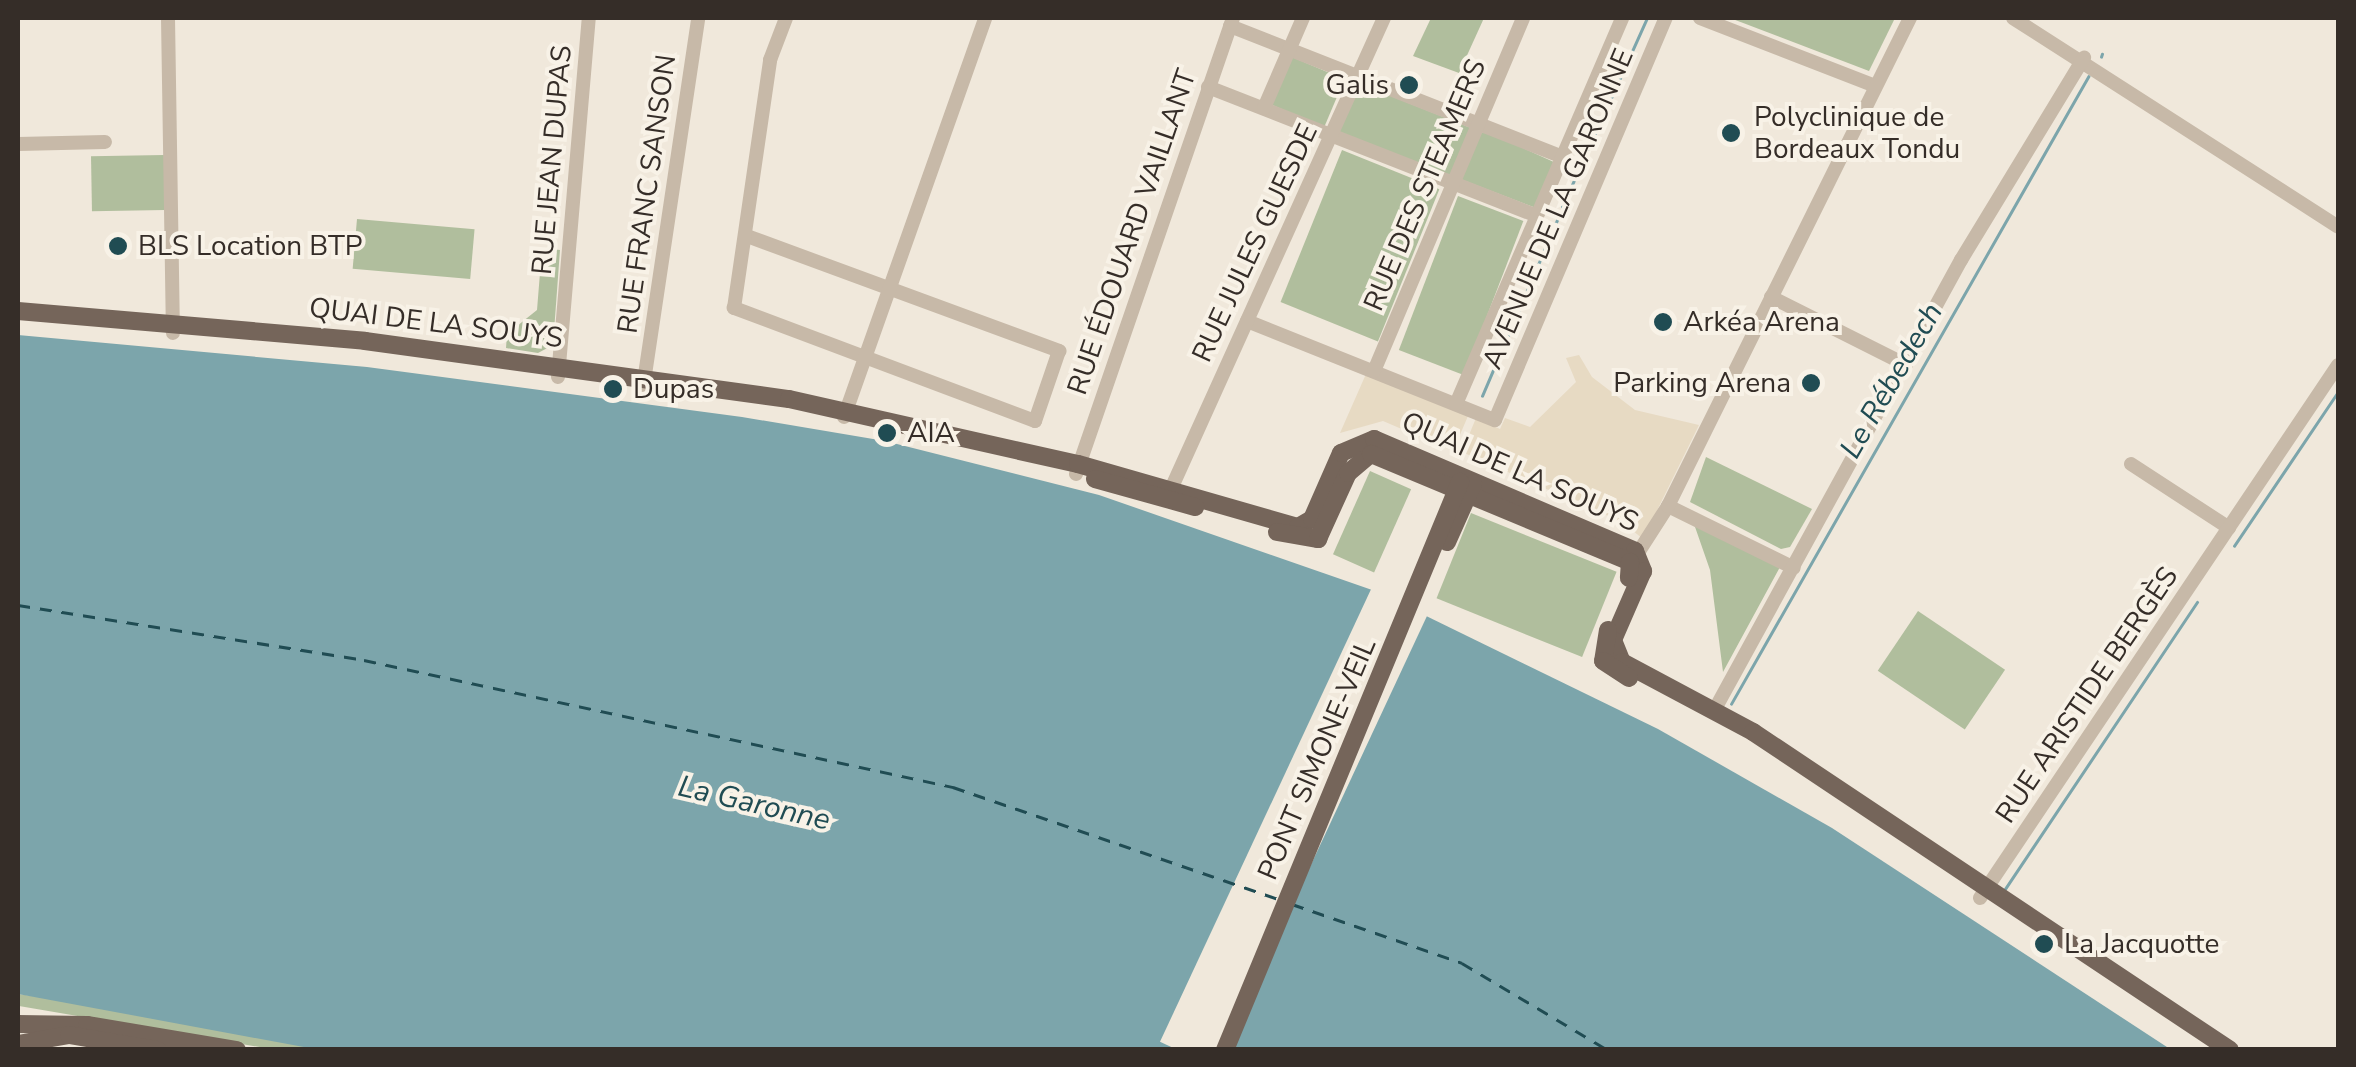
<!DOCTYPE html>
<html>
<head>
<meta charset="utf-8">
<style>
  body { margin:0 }
  #map { position:relative; width:2356px; height:1067px; overflow:hidden; background:#f0e8db; font-family:"Nunito Sans",sans-serif }
  div>[style] { position:absolute }
  .green>* { inset:0; background:#b0be9d; transform-origin:0 0 }
  .plaza>* { inset:0; background:#e7dac3 }
  .water>* { inset:0; background:#7ca5ab }
  .pier>* { inset:0; background:#f0e8db; transform-origin:0 0 }
  .stream>* { height:2.5px; margin:-1.25px; padding:0 1.25px; transform-origin:1.25px; border-radius:1.25px; background:#7ca5ab }
  .ferry>* { height:2.5px; margin-top:-1.25px; transform-origin:0; background:repeating-linear-gradient(90deg,#204c53 0 12px,transparent 0 22px) }
  .minor>* { height:14px; margin:-7px; padding:0 7px; transform-origin:7px; border-radius:7px; background:#c7b9a8 }
  .major>* { height:18px; margin:-9px; padding:0 9px; transform-origin:9px; border-radius:9px; background:#75655a }
  .dots>* { width:28px; height:28px; translate:-50% -50%; box-sizing:border-box; border:5px solid #f8f2e7; border-radius:50% }
  span { translate:-50% -50%; white-space:nowrap; text-align:center; line-height:1.15; -webkit-text-stroke:8px #f8f2e7; paint-order:stroke }
  .poi-label { font-size:28px; color:#352d28 }
  .right { translate:-100% -50%; text-align:right }
  .left { translate:0 -50%; text-align:left }
  .street-label { font-size:28px; color:#352d28 }
  .water-label { font-size:30px; color:#204c53; font-style:italic }
  .frame { position:absolute; inset:0; border:20px solid #352d28; pointer-events:none }
</style>
</head>
<body>
<div id="map">
  <div class="green">
    <div style="clip-path:polygon(1431px 18px,1484px 18px,1459px 73px,1413px 56px)"></div>
    <div style="clip-path:polygon(1730px 18px,1895px 18px,1869px 71px)"></div>
    <div style="left:1292px;top:57px;width:57px;height:52px;rotate:23deg"></div>
    <div style="clip-path:polygon(1361px 84px,1471px 128px,1452px 175px,1442px 178px,1338px 131px)"></div>
    <div style="clip-path:polygon(1488px 132px,1556px 163px,1536px 208px,1460px 179px,1479px 133px)"></div>
    <div style="left:1342px;top:150px;width:105px;height:164px;rotate:22deg"></div>
    <div style="left:164px;top:155px;width:55px;height:73px;rotate:89deg"></div>
    <div style="left:1458px;top:196px;width:70px;height:165px;rotate:21deg"></div>
    <div style="left:357px;top:219px;width:118px;height:50px;rotate:5deg"></div>
    <div style="clip-path:polygon(542px 248px,560px 250px,553px 345px,538px 353px,506px 348px,507px 334px,537px 310px)"></div>
    <div style="clip-path:polygon(1706px 457px,1812px 509px,1790px 547px,1781px 549px,1690px 502px)"></div>
    <div style="left:1370px;top:471px;width:45px;height:91px;rotate:24deg"></div>
    <div style="left:1471px;top:513px;width:157px;height:92px;rotate:22deg"></div>
    <div style="clip-path:polygon(1694px 524px,1780px 567px,1723px 672px,1710px 570px)"></div>
    <div style="left:1918px;top:611px;width:105px;height:72px;rotate:34deg"></div>
    <div style="clip-path:polygon(18px 994px,83px 1003px,320px 1049px,271px 1049px,19px 1006px,18px 1018px)"></div>
  </div>
  <div class="plaza">
    <div style="clip-path:polygon(1579px 355px,1592px 377px,1635px 410px,1699px 425px,1643px 539px,1622px 522px,1462px 452px,1476px 418px,1500px 429px,1505px 418px,1530px 427px,1576px 382px,1566px 358px)"></div>
    <div style="clip-path:polygon(1366px 374px,1468px 416px,1453px 451px,1383px 421px,1340px 433px)"></div>
  </div>
  <div class="water">
    <div style="clip-path:polygon(18px 335px,367px 367px,742px 417px,885px 441px,1099px 495px,1375px 591px,1658px 729px,1832px 828px,2170px 1049px,320px 1050px,18px 994px)"></div>
  </div>
  <div class="pier">
    <div style="left:1373px;top:585px;width:62px;height:504px;rotate:25deg"></div>
  </div>
  <div class="stream">
    <div style="left:2101px;top:57px;width:3px;rotate:-72deg"></div>
    <div style="left:1562px;top:207px;width:207px;rotate:-65.8deg"></div>
    <div style="left:1482px;top:396px;width:191px;rotate:-66.9deg"></div>
    <div style="left:2234px;top:546px;width:186px;rotate:-56deg"></div>
    <div style="left:1731px;top:704px;width:722px;rotate:-60.34deg"></div>
    <div style="left:2005px;top:889px;width:345px;rotate:-56.2deg"></div>
  </div>
  <div class="ferry">
    <div style="left:18px;top:605px;width:350px;rotate:9deg"></div>
    <div style="left:364px;top:660px;width:603px;rotate:12.17deg"></div>
    <div style="left:953px;top:787px;width:345px;rotate:19deg"></div>
    <div style="left:1292px;top:904px;width:180px;rotate:19.1deg"></div>
    <div style="left:1462px;top:963px;width:170px;rotate:30.8deg"></div>
  </div>
  <div class="minor">
    <div style="left:168px;top:18px;width:315px;rotate:89.1deg"></div>
    <div style="left:1700px;top:18px;width:188px;rotate:21.2deg"></div>
    <div style="left:2013px;top:18px;width:386px;rotate:32.7deg"></div>
    <div style="left:1230px;top:26px;width:357px;rotate:21.5deg"></div>
    <div style="left:1208px;top:87px;width:353px;rotate:21.4deg"></div>
    <div style="left:1264px;top:108px;width:98px;rotate:-66.6deg"></div>
    <div style="left:18px;top:144px;width:87px;rotate:-1.3deg"></div>
    <div style="left:747px;top:236px;width:333px;rotate:20.2deg"></div>
    <div style="left:1059px;top:351px;width:74px;rotate:108.9deg"></div>
    <div style="left:1035px;top:421px;width:322px;rotate:-159.4deg"></div>
    <div style="left:734px;top:308px;width:251px;rotate:-81.7deg"></div>
    <div style="left:770px;top:60px;width:45px;rotate:-69.1deg"></div>
    <div style="left:1771px;top:297px;width:151px;rotate:26.7deg"></div>
    <div style="left:1247px;top:321px;width:267px;rotate:21.8deg"></div>
    <div style="left:1495px;top:420px;width:437px;rotate:-67deg"></div>
    <div style="left:1374px;top:371px;width:383px;rotate:-67.1deg"></div>
    <div style="left:558px;top:377px;width:360px;rotate:-85.1deg"></div>
    <div style="left:643px;top:388px;width:374px;rotate:-81.5deg"></div>
    <div style="left:1456px;top:404px;width:420px;rotate:-66.7deg"></div>
    <div style="left:844px;top:417px;width:423px;rotate:-70.5deg"></div>
    <div style="left:2131px;top:464px;width:117px;rotate:33.1deg"></div>
    <div style="left:1076px;top:474px;width:482px;rotate:-71deg"></div>
    <div style="left:1171px;top:489px;width:517px;rotate:-65.67deg"></div>
    <div style="left:1668px;top:506px;width:140px;rotate:26.2deg"></div>
    <div style="left:1634px;top:559px;width:63px;rotate:-57.3deg"></div>
    <div style="left:1668px;top:506px;width:545px;rotate:-63.62deg"></div>
    <div style="left:1715px;top:709px;width:512px;rotate:-61.28deg"></div>
    <div style="left:1961px;top:260px;width:237px;rotate:-58.7deg"></div>
    <div style="left:1980px;top:898px;width:642px;rotate:-56.11deg"></div>
  </div>
  <div class="major">
    <div style="left:18px;top:311px;width:348px;rotate:4.9deg"></div>
    <div style="left:365px;top:341px;width:428px;rotate:7.8deg"></div>
    <div style="left:789px;top:399px;width:296px;rotate:12.7deg"></div>
    <div style="left:1078px;top:464px;width:229px;rotate:16deg"></div>
    <div style="left:1298px;top:527px;width:16px;rotate:-30deg"></div>
    <div style="left:1312px;top:519px;width:72px;rotate:-66.3deg"></div>
    <div style="left:1341px;top:453px;width:36px;rotate:-23deg"></div>
    <div style="left:1374px;top:439px;width:284px;rotate:23.2deg"></div>
    <div style="left:1635px;top:551px;width:22px;rotate:68deg"></div>
    <div style="left:1643px;top:571px;width:75px;rotate:113.5deg"></div>
    <div style="left:1613px;top:640px;width:24px;rotate:68deg"></div>
    <div style="left:1622px;top:662px;width:149px;rotate:28.1deg"></div>
    <div style="left:1753px;top:732px;width:573px;rotate:33.69deg"></div>
    <div style="left:1095px;top:479px;width:104px;rotate:15.6deg"></div>
    <div style="left:1277px;top:532px;width:42px;rotate:9.7deg"></div>
    <div style="left:1318px;top:539px;width:72px;rotate:-65.6deg"></div>
    <div style="left:1348px;top:473px;width:30px;rotate:-40deg"></div>
    <div style="left:1371px;top:454px;width:281px;rotate:22.6deg"></div>
    <div style="left:1630px;top:562px;width:16px;rotate:94deg"></div>
    <div style="left:1447px;top:542px;width:64px;rotate:-65.9deg"></div>
    <div style="left:1608px;top:630px;width:31px;rotate:99deg"></div>
    <div style="left:1603px;top:661px;width:31px;rotate:33deg"></div>
    <div style="left:18px;top:1024px;width:69px;rotate:0.8deg"></div>
    <div style="left:87px;top:1025px;width:152px;rotate:9.5deg"></div>
    <div style="left:18px;top:1044px;width:52px;rotate:-10deg"></div>
    <div style="left:69px;top:1035px;width:90px;rotate:9.6deg"></div>
    <div style="left:1225px;top:1050px;width:615px;rotate:-67.52deg"></div>
  </div>
  <div class="dots">
    <div style="left:1409px;top:85px;background:#204c53"></div>
    <div style="left:1731px;top:133px;background:#204c53"></div>
    <div style="left:118px;top:246px;background:#204c53"></div>
    <div style="left:1663px;top:322px;background:#204c53"></div>
    <div style="left:1811px;top:383px;background:#204c53"></div>
    <div style="left:613px;top:389px;background:#204c53"></div>
    <div style="left:887px;top:433px;background:#204c53"></div>
    <div style="left:2044px;top:944px;background:#204c53"></div>
  </div>
  <div class="poi-label">
    <span class="right" style="left:1389px;top:85px">Galis</span>
    <span class="left" style="left:1754px;top:133px">Polyclinique de<br>Bordeaux Tondu</span>
    <span class="left" style="left:138px;top:246px">BLS Location BTP</span>
    <span class="left" style="left:1683px;top:322px">Arkéa Arena</span>
    <span class="right" style="left:1791px;top:383px">Parking Arena</span>
    <span class="left" style="left:633px;top:389px">Dupas</span>
    <span class="left" style="left:907px;top:433px">AIA</span>
    <span class="left" style="left:2064px;top:944px">La Jacquotte</span>
  </div>
  <div class="street-label">
    <span style="left:552px;top:160px;rotate:-85deg">RUE JEAN DUPAS</span>
    <span style="left:1425px;top:185px;rotate:-67deg">RUE DES STEAMERS</span>
    <span style="left:647px;top:194px;rotate:-82deg">RUE FRANC SANSON</span>
    <span style="left:1558px;top:209px;rotate:-67deg">AVENUE DE LA GARONNE</span>
    <span style="left:1132px;top:232px;rotate:-71deg">RUE ÉDOUARD VAILLANT</span>
    <span style="left:1255px;top:243px;rotate:-65deg">RUE JULES GUESDE</span>
    <span style="left:436px;top:323px;rotate:7deg">QUAI DE LA SOUYS</span>
    <span style="left:1520px;top:472px;rotate:24deg">QUAI DE LA SOUYS</span>
    <span style="left:2087px;top:695px;rotate:-56deg">RUE ARISTIDE BERGÈS</span>
    <span style="left:1317px;top:759px;rotate:-67deg">PONT SIMONE-VEIL</span>
  </div>
  <div class="water-label">
    <span style="left:1892px;top:381px;rotate:-60deg">Le Rébedech</span>
    <span style="left:754px;top:804px;rotate:13deg">La Garonne</span>
  </div>
  <div class="frame"></div>
</div>
</body>
</html>
